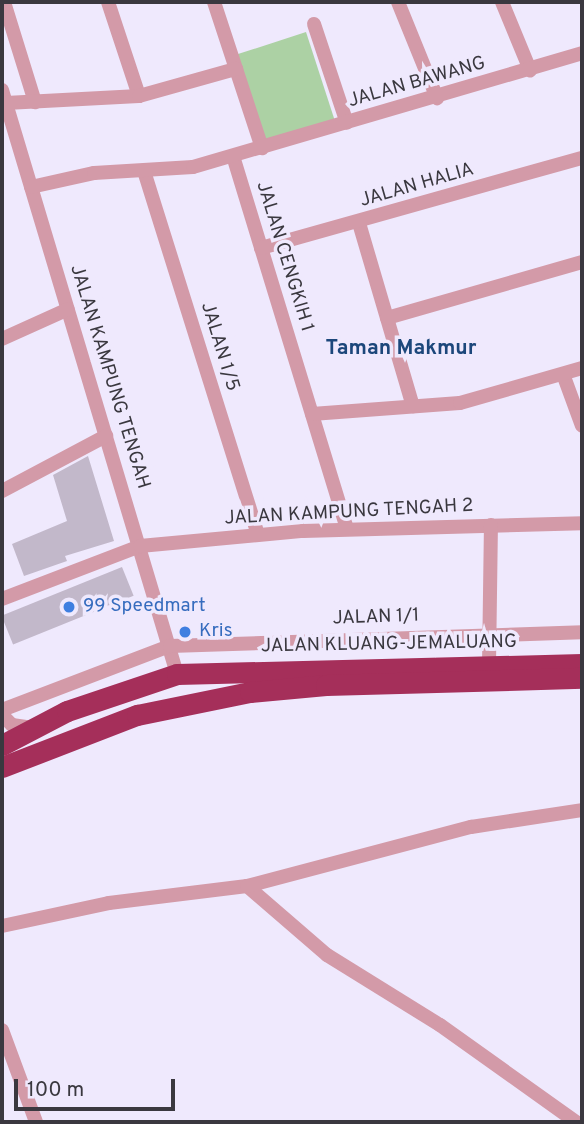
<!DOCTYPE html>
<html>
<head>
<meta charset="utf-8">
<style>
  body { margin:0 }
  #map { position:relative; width:584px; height:1124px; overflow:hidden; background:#efe9fd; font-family:Overpass,sans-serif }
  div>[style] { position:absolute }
  .green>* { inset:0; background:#acd1a4; transform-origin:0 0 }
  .building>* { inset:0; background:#c2b8ca; transform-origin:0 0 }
  .minor>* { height:14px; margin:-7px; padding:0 7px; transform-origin:7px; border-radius:7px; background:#d39aa8 }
  .highway>* { height:21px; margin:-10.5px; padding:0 10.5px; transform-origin:10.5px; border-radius:10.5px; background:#a52f5a }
  .dots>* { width:19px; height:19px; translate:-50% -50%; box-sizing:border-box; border:4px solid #efe9fd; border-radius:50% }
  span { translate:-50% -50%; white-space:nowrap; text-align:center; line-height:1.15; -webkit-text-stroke:7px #efe9fd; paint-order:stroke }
  .street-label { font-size:19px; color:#3a383f }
  .shop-label { font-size:19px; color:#366cbe }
  .left { translate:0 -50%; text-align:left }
  .neighbourhood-label { font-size:21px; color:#1c477b; font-weight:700 }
  .frame { position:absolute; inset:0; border:4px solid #3a383f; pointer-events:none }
  .scale { position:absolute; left:14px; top:1079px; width:161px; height:32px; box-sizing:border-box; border:4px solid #3a383f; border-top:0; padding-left:9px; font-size:21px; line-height:24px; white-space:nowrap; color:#3a383f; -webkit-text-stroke:5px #efe9fd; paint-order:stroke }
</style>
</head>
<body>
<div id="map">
  <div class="green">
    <div style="left:306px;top:32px;width:92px;height:74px;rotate:72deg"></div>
  </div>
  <div class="building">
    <div style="clip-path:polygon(88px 456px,114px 541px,65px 556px,67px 561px,24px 576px,12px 544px,67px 521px,53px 475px)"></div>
    <div style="left:122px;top:567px;width:31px;height:130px;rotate:68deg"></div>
  </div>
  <div class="minor">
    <div style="left:4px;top:2px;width:105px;rotate:72.8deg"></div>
    <div style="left:108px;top:2px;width:99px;rotate:71.7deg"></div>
    <div style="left:214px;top:2px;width:154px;rotate:71.8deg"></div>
    <div style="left:398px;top:2px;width:104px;rotate:67.9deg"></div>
    <div style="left:502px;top:2px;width:74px;rotate:67.6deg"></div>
    <div style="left:314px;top:24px;width:104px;rotate:71.6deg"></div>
    <div style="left:2px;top:90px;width:610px;rotate:73.32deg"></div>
    <div style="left:6px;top:103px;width:133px;rotate:-3deg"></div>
    <div style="left:139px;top:96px;width:101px;rotate:-15.6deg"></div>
    <div style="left:233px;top:156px;width:390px;rotate:73deg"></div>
    <div style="left:144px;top:171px;width:381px;rotate:72.6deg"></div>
    <div style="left:31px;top:187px;width:65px;rotate:-12.5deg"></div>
    <div style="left:94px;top:173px;width:99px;rotate:-3.5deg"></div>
    <div style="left:193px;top:167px;width:405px;rotate:-16.3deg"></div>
    <div style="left:359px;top:223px;width:191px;rotate:73.6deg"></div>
    <div style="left:261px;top:248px;width:333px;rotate:-15.7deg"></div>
    <div style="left:387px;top:318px;width:203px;rotate:-16deg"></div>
    <div style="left:2px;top:339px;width:72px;rotate:-24.4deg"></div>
    <div style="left:563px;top:374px;width:55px;rotate:69.9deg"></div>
    <div style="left:312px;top:414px;width:148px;rotate:-4.3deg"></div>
    <div style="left:460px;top:403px;width:127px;rotate:-16deg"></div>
    <div style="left:2px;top:491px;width:118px;rotate:-27.9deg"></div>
    <div style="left:2px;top:599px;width:148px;rotate:-21deg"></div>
    <div style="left:140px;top:546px;width:164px;rotate:-5.3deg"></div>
    <div style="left:303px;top:531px;width:279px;rotate:-1.6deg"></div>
    <div style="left:489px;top:665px;width:140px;rotate:-89.2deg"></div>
    <div style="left:2px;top:710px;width:180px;rotate:-20.9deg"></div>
    <div style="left:170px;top:646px;width:412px;rotate:-1.9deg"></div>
    <div style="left:2px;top:715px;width:14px;rotate:45deg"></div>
    <div style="left:12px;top:725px;width:21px;rotate:8deg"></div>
    <div style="left:247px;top:886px;width:106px;rotate:40.8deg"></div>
    <div style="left:327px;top:955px;width:133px;rotate:31.8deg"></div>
    <div style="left:440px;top:1025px;width:167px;rotate:35.5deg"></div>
    <div style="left:2px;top:926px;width:109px;rotate:-12.1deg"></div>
    <div style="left:109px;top:903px;width:139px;rotate:-7deg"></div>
    <div style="left:247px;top:886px;width:232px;rotate:-14.8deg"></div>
    <div style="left:471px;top:827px;width:112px;rotate:-8.7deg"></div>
    <div style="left:2px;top:1030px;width:98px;rotate:69.7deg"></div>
  </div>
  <div class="highway">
    <div style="left:2px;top:745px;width:73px;rotate:-27.6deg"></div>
    <div style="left:67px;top:711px;width:116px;rotate:-18.6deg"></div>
    <div style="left:177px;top:674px;width:405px;rotate:-1.4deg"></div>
    <div style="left:2px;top:767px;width:145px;rotate:-21.1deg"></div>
    <div style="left:137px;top:715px;width:115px;rotate:-11.5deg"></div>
    <div style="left:250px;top:692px;width:76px;rotate:-5.3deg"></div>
    <div style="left:326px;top:685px;width:256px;rotate:-1.6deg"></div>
  </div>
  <div class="dots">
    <div style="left:69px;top:607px;background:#3f7fe0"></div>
    <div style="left:185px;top:632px;background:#3f7fe0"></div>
  </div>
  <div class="street-label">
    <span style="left:417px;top:83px;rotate:-16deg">JALAN BAWANG</span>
    <span style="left:417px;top:186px;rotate:-16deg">JALAN HALIA</span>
    <span style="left:284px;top:257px;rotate:73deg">JALAN CENGKIH 1</span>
    <span style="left:219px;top:347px;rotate:73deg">JALAN 1/5</span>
    <span style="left:109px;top:377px;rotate:73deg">JALAN KAMPUNG TENGAH</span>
    <span style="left:349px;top:513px;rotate:-3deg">JALAN KAMPUNG TENGAH 2</span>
    <span style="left:376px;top:618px;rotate:-2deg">JALAN 1/1</span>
    <span style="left:389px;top:645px;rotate:-1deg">JALAN KLUANG-JEMALUANG</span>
  </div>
  <div class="shop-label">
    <span class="left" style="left:83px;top:607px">99 Speedmart</span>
    <span class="left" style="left:199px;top:632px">Kris</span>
  </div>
  <div class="neighbourhood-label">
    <span style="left:401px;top:349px">Taman Makmur</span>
  </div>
  <div class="frame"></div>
  <div class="scale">100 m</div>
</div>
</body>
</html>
